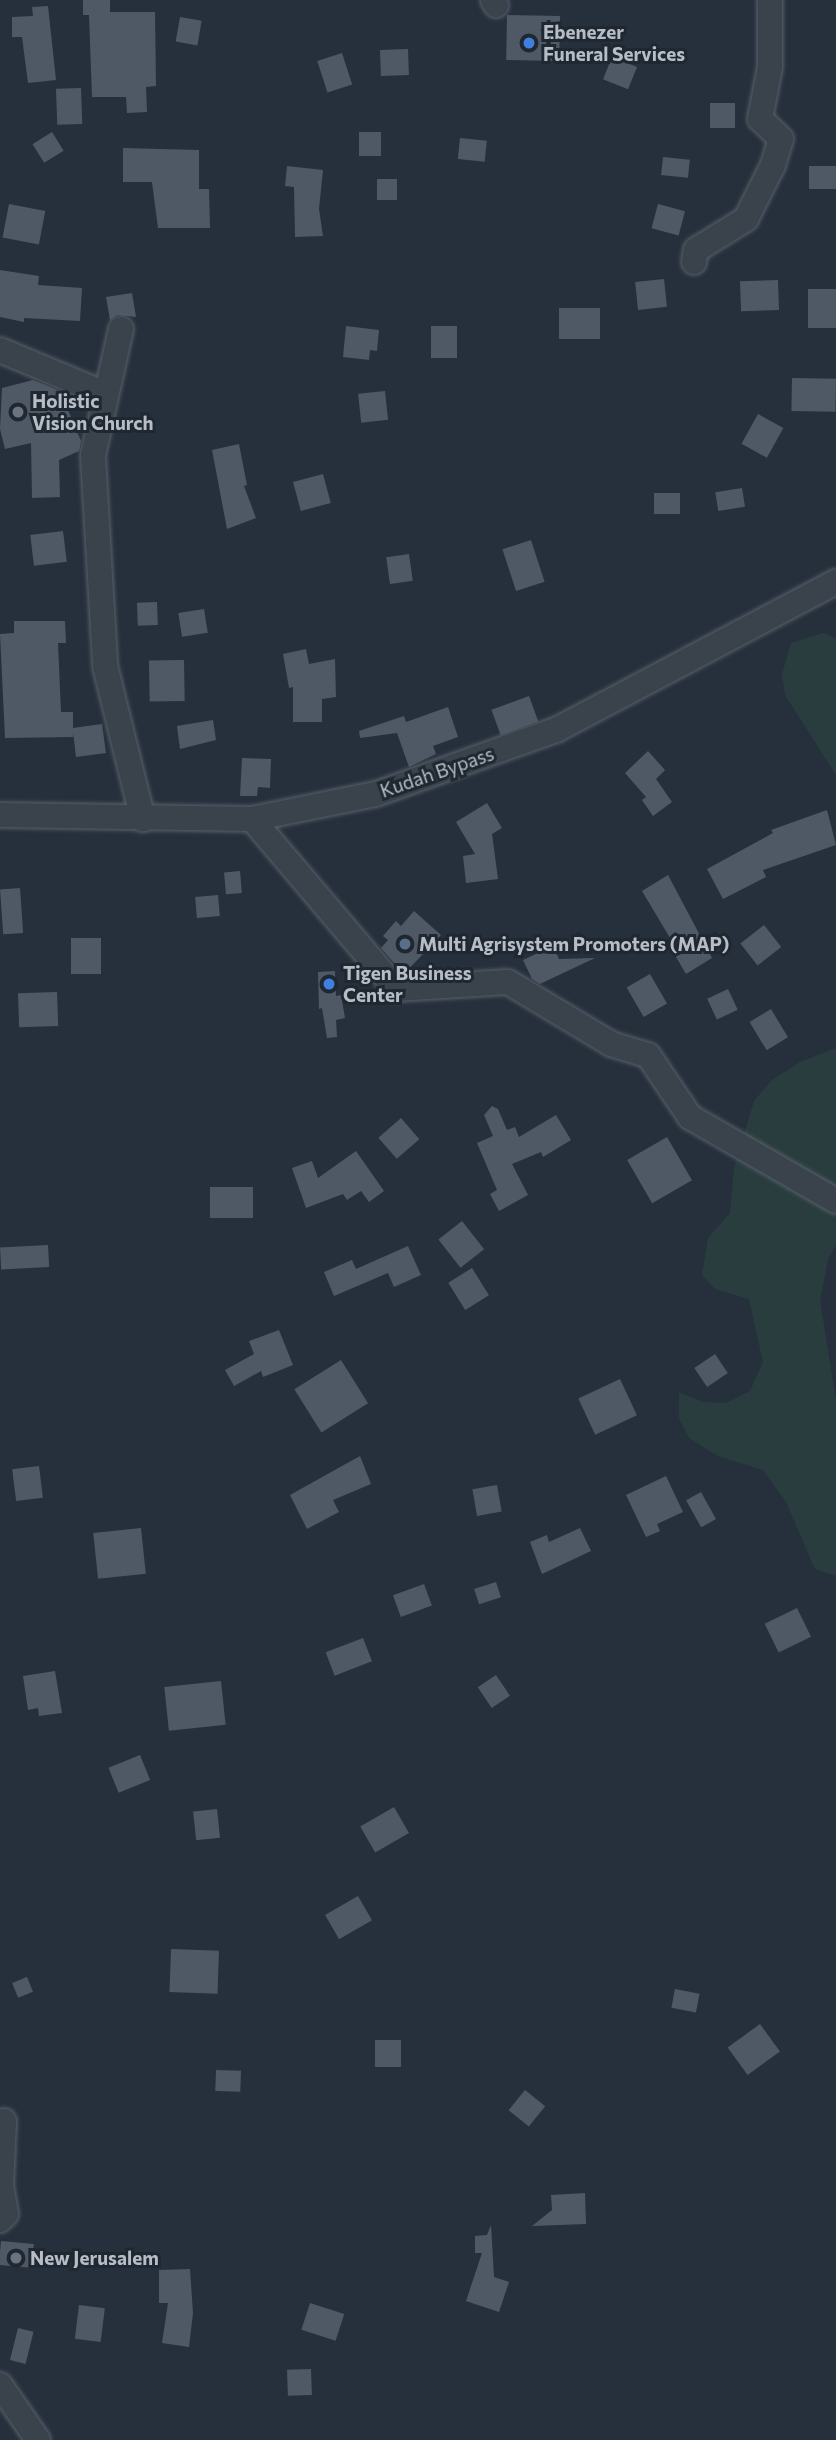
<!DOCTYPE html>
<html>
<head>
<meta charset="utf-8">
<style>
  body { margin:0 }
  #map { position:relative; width:836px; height:2440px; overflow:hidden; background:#26303c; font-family:Commissioner,sans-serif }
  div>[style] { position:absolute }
  .green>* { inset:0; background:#293d3e }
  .building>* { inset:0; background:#4f5966; transform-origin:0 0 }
  .roads { filter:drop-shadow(0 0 2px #58606a) drop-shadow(0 0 2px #58606a) }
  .minor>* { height:24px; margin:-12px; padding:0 12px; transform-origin:12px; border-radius:12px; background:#3a424c }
  .dots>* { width:19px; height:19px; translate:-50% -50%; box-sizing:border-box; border:4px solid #1f2731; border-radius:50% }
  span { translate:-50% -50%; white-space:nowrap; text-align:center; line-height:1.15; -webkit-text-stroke:6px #1f2731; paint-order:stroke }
  .poi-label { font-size:19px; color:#b6bdc7; font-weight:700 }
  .left { translate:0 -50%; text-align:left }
  .street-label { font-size:19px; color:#b6bdc7 }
</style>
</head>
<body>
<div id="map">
  <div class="green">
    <div style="clip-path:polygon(823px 633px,836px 638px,836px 775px,785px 695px,782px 674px,791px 643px)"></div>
    <div style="clip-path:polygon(836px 1048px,836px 1245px,828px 1259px,820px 1301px,836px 1400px,836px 1576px,815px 1569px,786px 1502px,763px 1470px,718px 1456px,689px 1438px,679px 1418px,679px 1392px,702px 1402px,726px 1403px,750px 1391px,763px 1362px,749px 1299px,715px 1289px,702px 1275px,708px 1238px,730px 1213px,734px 1168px,754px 1101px,772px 1080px,800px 1062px)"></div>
  </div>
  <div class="building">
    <div style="clip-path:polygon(83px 0,110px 0,110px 12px,155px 12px,156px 86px,146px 87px,147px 112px,127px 113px,126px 97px,92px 97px,89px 15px,83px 15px)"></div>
    <div style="clip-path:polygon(48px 6px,56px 80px,28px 83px,22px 37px,12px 37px,12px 17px,33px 16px,32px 7px)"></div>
    <div style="left:507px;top:15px;width:53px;height:45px;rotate:1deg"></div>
    <div style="left:180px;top:17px;width:22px;height:25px;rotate:10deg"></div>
    <div style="left:408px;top:49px;width:26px;height:28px;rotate:88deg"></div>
    <div style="left:342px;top:53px;width:33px;height:26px;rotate:72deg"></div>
    <div style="left:612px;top:57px;width:27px;height:24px;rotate:22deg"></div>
    <div style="left:81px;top:88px;width:36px;height:25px;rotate:88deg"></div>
    <div style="left:710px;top:103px;width:25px;height:25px"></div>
    <div style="left:52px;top:132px;width:22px;height:23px;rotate:58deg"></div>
    <div style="left:381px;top:132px;width:24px;height:22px;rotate:90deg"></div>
    <div style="left:460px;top:138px;width:27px;height:21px;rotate:6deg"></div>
    <div style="clip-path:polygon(123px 148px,199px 150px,199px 189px,209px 189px,210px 228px,158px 228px,152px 182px,123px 182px)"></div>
    <div style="left:663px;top:157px;width:27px;height:18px;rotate:6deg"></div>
    <div style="clip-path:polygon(287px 166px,323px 170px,319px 209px,323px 236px,295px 237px,294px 187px,285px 186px)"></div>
    <div style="left:809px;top:166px;width:27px;height:23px"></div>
    <div style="left:377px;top:179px;width:20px;height:21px"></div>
    <div style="left:9px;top:204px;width:37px;height:34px;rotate:11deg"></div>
    <div style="left:658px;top:204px;width:28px;height:25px;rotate:15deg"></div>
    <div style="clip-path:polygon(0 270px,39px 276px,38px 285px,82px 288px,80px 321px,24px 318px,24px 322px,0 317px)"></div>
    <div style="left:664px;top:279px;width:28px;height:29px;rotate:84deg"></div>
    <div style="left:778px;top:280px;width:30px;height:38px;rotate:88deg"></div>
    <div style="left:808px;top:289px;width:28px;height:39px"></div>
    <div style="clip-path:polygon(132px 293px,136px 317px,117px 315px,110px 320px,106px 297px)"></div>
    <div style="left:559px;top:308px;width:41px;height:31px"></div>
    <div style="clip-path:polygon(346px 326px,379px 330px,377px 351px,370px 350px,369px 360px,343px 357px)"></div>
    <div style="left:431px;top:326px;width:26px;height:32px"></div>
    <div style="left:792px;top:378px;width:44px;height:33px;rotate:1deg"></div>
    <div style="clip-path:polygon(33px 380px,60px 391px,81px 441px,79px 451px,59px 460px,60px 497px,32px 498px,31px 443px,5px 449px,0 429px,2px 388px)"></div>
    <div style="left:385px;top:391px;width:29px;height:27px;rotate:84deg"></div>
    <div style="left:758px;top:414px;width:29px;height:34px;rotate:29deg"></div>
    <div style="clip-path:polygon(239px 444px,247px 485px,244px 486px,256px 518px,227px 529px,212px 450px)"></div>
    <div style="left:323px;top:474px;width:30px;height:31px;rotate:75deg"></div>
    <div style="left:742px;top:488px;width:19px;height:27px;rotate:81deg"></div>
    <div style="left:654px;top:493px;width:26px;height:21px"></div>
    <div style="left:63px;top:531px;width:31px;height:33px;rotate:83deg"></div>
    <div style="left:531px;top:540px;width:44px;height:30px;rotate:72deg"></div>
    <div style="left:409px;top:554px;width:27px;height:23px;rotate:82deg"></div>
    <div style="left:157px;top:602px;width:23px;height:20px;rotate:88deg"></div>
    <div style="left:204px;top:609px;width:24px;height:26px;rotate:81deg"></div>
    <div style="clip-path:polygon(14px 621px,65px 621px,66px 643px,58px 643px,61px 712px,73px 712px,73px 728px,102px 724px,106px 753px,76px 757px,73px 732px,73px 737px,5px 738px,0 634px,14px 633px)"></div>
    <div style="clip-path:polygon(306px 649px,309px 664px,335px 659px,336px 697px,322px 699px,322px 722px,293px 722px,293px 687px,289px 688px,283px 654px)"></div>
    <div style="left:184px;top:660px;width:41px;height:35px;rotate:89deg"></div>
    <div style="left:529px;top:696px;width:27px;height:40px;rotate:70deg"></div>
    <div style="clip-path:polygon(448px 707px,458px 737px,433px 746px,436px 754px,409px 767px,397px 733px,360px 738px,359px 731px,404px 716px,406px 722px)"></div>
    <div style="clip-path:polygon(213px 720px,216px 740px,180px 749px,177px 726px)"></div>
    <div style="clip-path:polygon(648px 751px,665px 770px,656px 779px,672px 802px,653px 816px,642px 800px,646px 797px,625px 773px)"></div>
    <div style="clip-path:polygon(242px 758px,271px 759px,270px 788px,258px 787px,257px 796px,240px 796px)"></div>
    <div style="clip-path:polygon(487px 803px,502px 828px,492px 834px,498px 879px,466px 883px,463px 856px,475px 854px,456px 822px)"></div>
    <div style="clip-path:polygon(827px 810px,836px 845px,763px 870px,766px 877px,723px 899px,707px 869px,773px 833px,771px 830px)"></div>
    <div style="left:240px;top:871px;width:22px;height:16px;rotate:85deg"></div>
    <div style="clip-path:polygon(668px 875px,712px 958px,686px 974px,672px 950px,676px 948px,642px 891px)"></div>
    <div style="left:20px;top:888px;width:45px;height:20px;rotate:86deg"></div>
    <div style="left:218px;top:895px;width:21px;height:23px;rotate:85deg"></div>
    <div style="clip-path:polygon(414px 911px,441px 935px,404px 974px,381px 948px,388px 940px,383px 936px,396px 921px,401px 926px)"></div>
    <div style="left:764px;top:925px;width:28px;height:30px;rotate:52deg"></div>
    <div style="left:71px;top:938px;width:30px;height:36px"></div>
    <div style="clip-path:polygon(553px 946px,559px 959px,595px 958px,540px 984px,532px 979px,523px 960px)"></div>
    <div style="clip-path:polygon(335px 971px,336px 996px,341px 995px,345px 1018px,336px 1020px,337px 1037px,327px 1038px,322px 1008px,319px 1009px,318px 972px)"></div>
    <div style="left:650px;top:974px;width:34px;height:27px;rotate:60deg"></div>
    <div style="left:728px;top:989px;width:23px;height:23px;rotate:65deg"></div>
    <div style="left:57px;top:992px;width:34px;height:39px;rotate:88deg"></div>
    <div style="left:771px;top:1009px;width:33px;height:25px;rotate:59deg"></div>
    <div style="clip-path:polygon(492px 1106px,498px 1109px,507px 1130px,515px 1127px,519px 1137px,556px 1115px,571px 1140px,543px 1157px,541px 1152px,512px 1164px,528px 1195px,499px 1211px,490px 1194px,497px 1190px,477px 1143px,493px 1136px,484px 1115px)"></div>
    <div style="left:401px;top:1118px;width:28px;height:30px;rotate:49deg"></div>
    <div style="left:667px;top:1137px;width:50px;height:46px;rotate:60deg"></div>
    <div style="clip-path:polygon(356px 1151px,384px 1191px,369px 1202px,361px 1191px,347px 1200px,343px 1194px,306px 1208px,292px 1168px,312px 1161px,318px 1178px)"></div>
    <div style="left:253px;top:1187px;width:31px;height:43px;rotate:90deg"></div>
    <div style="left:462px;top:1221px;width:36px;height:30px;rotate:52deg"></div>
    <div style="left:48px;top:1245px;width:22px;height:48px;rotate:87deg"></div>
    <div style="clip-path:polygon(408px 1246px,421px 1275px,394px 1287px,388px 1273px,334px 1296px,324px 1272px,352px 1260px,356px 1269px)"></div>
    <div style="left:472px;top:1268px;width:32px;height:28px;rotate:58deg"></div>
    <div style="clip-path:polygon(279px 1330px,293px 1365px,263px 1377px,261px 1371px,234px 1386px,225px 1370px,254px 1354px,249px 1341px)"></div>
    <div style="left:715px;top:1354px;width:23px;height:25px;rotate:56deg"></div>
    <div style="left:341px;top:1360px;width:51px;height:55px;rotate:58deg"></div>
    <div style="left:620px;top:1379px;width:40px;height:46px;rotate:65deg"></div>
    <div style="clip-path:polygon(360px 1456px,371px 1484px,333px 1500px,339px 1512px,307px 1529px,290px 1495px)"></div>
    <div style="left:39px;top:1466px;width:32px;height:27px;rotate:83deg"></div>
    <div style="clip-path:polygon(666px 1476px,683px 1512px,657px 1524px,660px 1531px,646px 1537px,626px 1495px)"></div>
    <div style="left:497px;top:1485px;width:27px;height:25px;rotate:80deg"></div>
    <div style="left:701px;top:1492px;width:31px;height:17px;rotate:61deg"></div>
    <div style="left:141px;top:1528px;width:46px;height:48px;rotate:84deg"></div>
    <div style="clip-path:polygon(580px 1528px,591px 1551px,542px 1574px,530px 1542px,547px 1535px,549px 1542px)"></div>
    <div style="left:496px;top:1582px;width:16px;height:23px;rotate:72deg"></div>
    <div style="left:424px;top:1584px;width:23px;height:33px;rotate:70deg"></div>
    <div style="left:797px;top:1608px;width:32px;height:36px;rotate:64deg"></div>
    <div style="left:363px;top:1638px;width:25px;height:40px;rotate:69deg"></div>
    <div style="clip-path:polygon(55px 1671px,62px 1713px,39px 1716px,38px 1708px,28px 1710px,23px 1676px)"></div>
    <div style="left:496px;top:1675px;width:25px;height:22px;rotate:56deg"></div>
    <div style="left:221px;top:1681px;width:44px;height:57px;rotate:84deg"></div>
    <div style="left:140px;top:1755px;width:27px;height:34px;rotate:68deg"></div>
    <div style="left:394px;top:1807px;width:30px;height:39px;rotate:60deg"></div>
    <div style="left:217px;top:1809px;width:29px;height:24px;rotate:84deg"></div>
    <div style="left:358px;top:1896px;width:28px;height:38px;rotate:60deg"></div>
    <div style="left:171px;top:1949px;width:48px;height:43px;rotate:2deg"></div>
    <div style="left:27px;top:1977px;width:16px;height:16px;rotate:68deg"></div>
    <div style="left:675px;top:1989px;width:25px;height:19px;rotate:11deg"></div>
    <div style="left:760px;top:2024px;width:34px;height:40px;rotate:54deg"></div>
    <div style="left:375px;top:2040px;width:26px;height:27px"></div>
    <div style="left:216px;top:2070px;width:25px;height:21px;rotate:2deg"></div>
    <div style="left:525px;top:2090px;width:26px;height:26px;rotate:39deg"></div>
    <div style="clip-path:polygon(585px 2193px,586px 2224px,532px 2226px,552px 2210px,551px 2195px)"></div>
    <div style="clip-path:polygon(491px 2225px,494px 2277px,509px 2282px,499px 2312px,466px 2301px,482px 2253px,475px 2253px,475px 2236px,487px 2235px)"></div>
    <div style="left:1px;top:2241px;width:33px;height:24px;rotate:5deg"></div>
    <div style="clip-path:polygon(190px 2269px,193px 2313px,189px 2347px,162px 2343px,168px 2303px,159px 2303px,159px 2270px)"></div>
    <div style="left:310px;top:2303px;width:36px;height:28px;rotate:18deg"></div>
    <div style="left:79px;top:2305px;width:26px;height:34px;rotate:7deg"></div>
    <div style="left:18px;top:2328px;width:16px;height:33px;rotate:14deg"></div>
    <div style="left:311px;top:2369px;width:26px;height:24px;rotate:88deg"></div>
  </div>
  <div class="roads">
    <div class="minor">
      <div style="left:493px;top:0;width:6px;rotate:59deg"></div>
      <div style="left:694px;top:262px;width:12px;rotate:-81deg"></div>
      <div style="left:696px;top:250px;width:59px;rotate:-31.8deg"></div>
      <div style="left:746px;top:219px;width:60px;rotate:-63.4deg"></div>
      <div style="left:773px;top:165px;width:27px;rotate:-73deg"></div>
      <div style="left:781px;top:139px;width:29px;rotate:-136deg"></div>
      <div style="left:760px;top:119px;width:53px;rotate:-79.1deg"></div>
      <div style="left:770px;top:67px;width:67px;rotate:-90deg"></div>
      <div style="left:121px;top:329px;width:129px;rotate:102.5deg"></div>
      <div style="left:93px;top:455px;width:211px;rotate:86.7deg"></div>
      <div style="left:105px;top:666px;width:158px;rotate:76.1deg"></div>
      <div style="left:0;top:350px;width:114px;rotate:22.7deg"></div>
      <div style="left:0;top:815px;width:252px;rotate:0.9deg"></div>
      <div style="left:252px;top:819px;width:126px;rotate:-11.4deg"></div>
      <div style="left:376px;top:794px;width:191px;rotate:-19.6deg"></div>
      <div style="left:556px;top:730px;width:317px;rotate:-27.9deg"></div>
      <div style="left:252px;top:819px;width:223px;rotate:49.7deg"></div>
      <div style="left:396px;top:989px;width:112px;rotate:-3.6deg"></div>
      <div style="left:508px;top:982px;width:120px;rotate:31deg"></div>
      <div style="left:611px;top:1044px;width:39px;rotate:17deg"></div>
      <div style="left:648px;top:1055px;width:75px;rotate:55.9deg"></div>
      <div style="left:690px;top:1117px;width:168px;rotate:29.9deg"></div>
      <div style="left:0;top:2220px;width:8px;rotate:-45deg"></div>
      <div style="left:6px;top:2214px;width:27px;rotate:-100deg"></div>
      <div style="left:1px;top:2187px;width:66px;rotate:-87.4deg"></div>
      <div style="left:0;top:2385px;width:67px;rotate:55.4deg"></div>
    </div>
  </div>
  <div class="dots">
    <div style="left:529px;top:43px;background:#3f7fe0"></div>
    <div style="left:18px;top:412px;background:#6b7280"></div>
    <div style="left:405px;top:944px;background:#5c6f8a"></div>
    <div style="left:329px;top:984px;background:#3f7fe0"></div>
    <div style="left:16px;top:2258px;background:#6b7280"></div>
  </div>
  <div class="poi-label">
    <span class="left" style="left:543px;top:43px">Ebenezer<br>Funeral Services</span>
    <span class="left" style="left:32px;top:412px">Holistic<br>Vision Church</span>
    <span class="left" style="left:419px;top:944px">Multi Agrisystem Promoters (MAP)</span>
    <span class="left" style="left:343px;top:984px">Tigen Business<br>Center</span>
    <span class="left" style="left:30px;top:2258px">New Jerusalem</span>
  </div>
  <div class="street-label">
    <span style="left:437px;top:772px;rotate:-19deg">Kudah Bypass</span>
  </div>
</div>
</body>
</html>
